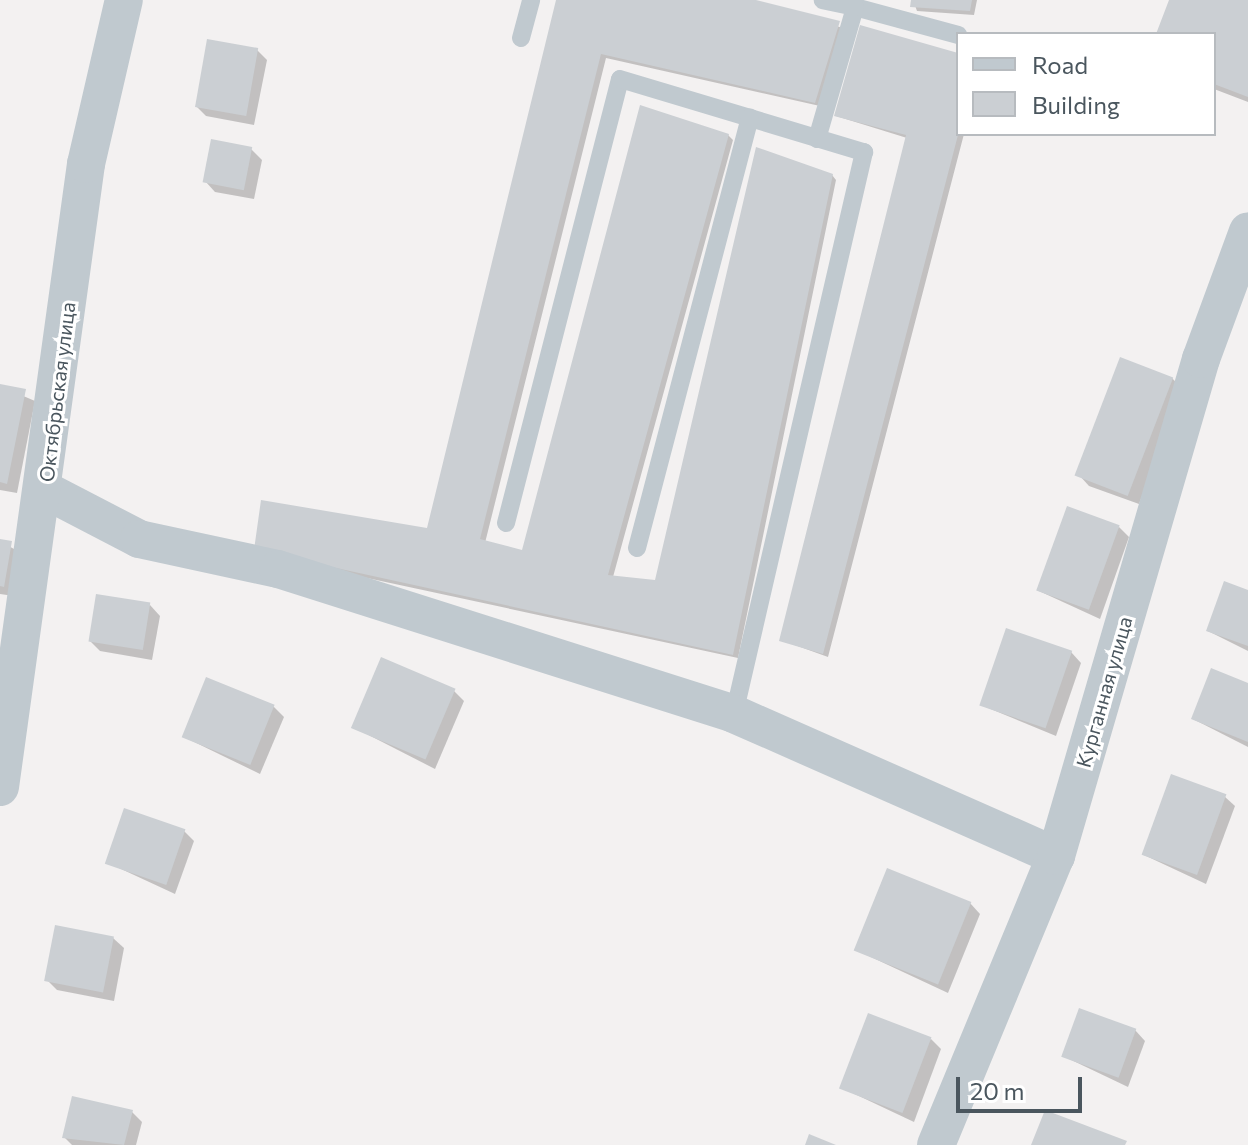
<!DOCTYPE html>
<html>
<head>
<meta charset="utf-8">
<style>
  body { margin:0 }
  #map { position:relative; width:1248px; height:1145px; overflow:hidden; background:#f3f1f1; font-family:Commissioner,sans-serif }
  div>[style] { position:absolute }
  .shadow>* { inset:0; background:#0003 }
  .building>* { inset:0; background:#cbcfd3; transform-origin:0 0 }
  .lane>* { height:18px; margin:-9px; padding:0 9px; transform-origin:9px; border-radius:9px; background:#c0c9cf }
  .street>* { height:38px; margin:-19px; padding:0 19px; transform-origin:19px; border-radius:19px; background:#c0c9cf }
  span { translate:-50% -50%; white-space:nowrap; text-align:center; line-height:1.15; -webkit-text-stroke:6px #fff; paint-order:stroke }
  .street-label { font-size:20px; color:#4a565e }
  .legend { position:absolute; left:956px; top:32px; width:260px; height:104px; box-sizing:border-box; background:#fff; border:2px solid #b7bbbf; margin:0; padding:10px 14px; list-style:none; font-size:24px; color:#4a565e }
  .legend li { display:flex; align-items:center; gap:16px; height:40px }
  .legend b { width:40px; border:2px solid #b7bbbf }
  .scale { position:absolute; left:956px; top:1077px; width:126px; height:36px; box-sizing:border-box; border:4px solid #4a565e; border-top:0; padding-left:10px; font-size:24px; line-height:28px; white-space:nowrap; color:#4a565e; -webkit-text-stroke:6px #fff; paint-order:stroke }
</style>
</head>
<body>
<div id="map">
  <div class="shadow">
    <div style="clip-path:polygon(559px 0,748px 0,843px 28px,820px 106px,606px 58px,485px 543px,523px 552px,728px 135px,733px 140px,613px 577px,657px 583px,832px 175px,836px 180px,738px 658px,260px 555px,428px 530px)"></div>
    <div style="clip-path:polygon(913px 0,977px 0,974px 15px,917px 11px)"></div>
    <div style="clip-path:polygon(1171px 0,1248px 0,1248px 102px,1214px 89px,1214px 34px,1158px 34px)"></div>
    <div style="clip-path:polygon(257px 50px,267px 60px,254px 125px,206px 116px,196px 106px)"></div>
    <div style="clip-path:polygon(958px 55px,958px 134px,964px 134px,828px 657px,781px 640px,907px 138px,836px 116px)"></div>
    <div style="clip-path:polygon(251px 149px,262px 160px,254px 199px,215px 192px,205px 181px)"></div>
    <div style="clip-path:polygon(1172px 378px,1182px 389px,1139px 504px,1089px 486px,1079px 475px)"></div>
    <div style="clip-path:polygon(0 386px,35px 401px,17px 493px,0 490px)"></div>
    <div style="clip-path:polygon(1119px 527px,1129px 537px,1100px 619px,1039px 591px)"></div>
    <div style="clip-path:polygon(0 541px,21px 553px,14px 596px,0 594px)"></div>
    <div style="clip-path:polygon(1248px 592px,1248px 651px,1208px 631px)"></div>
    <div style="clip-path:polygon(150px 605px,160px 616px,152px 660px,100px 651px,90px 641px)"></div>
    <div style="clip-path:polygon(1071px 652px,1081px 663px,1056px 736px,981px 705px)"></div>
    <div style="clip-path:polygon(1248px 685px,1248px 747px,1193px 719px)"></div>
    <div style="clip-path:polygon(454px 691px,464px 701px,435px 769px,353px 727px)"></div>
    <div style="clip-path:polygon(273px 706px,284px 717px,260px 774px,184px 737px)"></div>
    <div style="clip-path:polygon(1224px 796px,1235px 806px,1206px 884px,1144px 855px)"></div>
    <div style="clip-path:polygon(184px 831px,194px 841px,175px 894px,106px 862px)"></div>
    <div style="clip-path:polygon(970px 903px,980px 914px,948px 993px,856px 950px)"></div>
    <div style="clip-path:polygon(113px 938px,124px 948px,114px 1001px,57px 990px,47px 980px)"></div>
    <div style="clip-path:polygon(1135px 1030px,1145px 1041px,1128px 1087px,1063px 1056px)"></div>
    <div style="clip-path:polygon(931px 1039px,941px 1049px,914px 1122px,842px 1088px)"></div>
    <div style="clip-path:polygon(132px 1112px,142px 1122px,136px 1145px,72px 1145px,64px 1137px)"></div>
  </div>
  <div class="building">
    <div style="clip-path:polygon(556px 0,756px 0,840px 21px,815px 103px,601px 54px,480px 539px,522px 550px,640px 105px,729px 134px,608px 575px,655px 580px,756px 147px,833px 174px,733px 655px,254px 550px,261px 500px,427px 528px)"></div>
    <div style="clip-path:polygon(911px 0,972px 0,970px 11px,910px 7px)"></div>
    <div style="clip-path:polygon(1169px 0,1248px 0,1248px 97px,1214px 84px,1214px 34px,1156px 34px)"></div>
    <div style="clip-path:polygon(860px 25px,958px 53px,958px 135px,823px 654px,779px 641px,906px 135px,834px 116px)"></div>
    <div style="left:207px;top:39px;width:52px;height:69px;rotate:10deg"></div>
    <div style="left:211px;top:139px;width:42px;height:44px;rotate:11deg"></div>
    <div style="left:1120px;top:357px;width:57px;height:127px;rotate:21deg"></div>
    <div style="clip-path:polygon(0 384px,26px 389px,7px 484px,0 482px)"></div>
    <div style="left:1067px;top:506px;width:56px;height:90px;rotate:20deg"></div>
    <div style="clip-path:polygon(0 539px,12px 541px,4px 587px,0 586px)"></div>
    <div style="clip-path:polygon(1224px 581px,1248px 590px,1248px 646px,1206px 631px)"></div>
    <div style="left:96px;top:594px;width:55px;height:48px;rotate:9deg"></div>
    <div style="left:1006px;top:628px;width:70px;height:82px;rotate:19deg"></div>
    <div style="left:381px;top:657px;width:81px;height:77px;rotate:23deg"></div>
    <div style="clip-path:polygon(1211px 668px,1248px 683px,1248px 742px,1191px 719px)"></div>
    <div style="left:206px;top:677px;width:74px;height:65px;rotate:22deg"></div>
    <div style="left:1171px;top:774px;width:59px;height:86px;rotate:20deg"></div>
    <div style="left:124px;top:808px;width:65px;height:59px;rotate:19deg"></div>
    <div style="left:887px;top:868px;width:91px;height:89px;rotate:22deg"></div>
    <div style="left:55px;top:925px;width:60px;height:57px;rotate:11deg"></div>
    <div style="left:1079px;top:1008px;width:61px;height:52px;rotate:20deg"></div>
    <div style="left:868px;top:1013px;width:68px;height:81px;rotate:21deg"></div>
    <div style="clip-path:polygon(72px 1096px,133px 1110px,124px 1145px,62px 1138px)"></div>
    <div style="clip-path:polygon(1045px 1110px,1127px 1141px,1125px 1145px,1031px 1145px)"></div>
    <div style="clip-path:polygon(809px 1134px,836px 1145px,805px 1145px)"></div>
  </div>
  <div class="lane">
    <div style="left:855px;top:7px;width:107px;rotate:15.2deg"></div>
    <div style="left:521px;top:38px;width:39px;rotate:-75deg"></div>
    <div style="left:817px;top:139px;width:137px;rotate:-73.9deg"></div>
    <div style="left:855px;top:7px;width:33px;rotate:-168deg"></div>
    <div style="left:506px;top:523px;width:458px;rotate:-75.6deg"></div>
    <div style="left:620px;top:79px;width:255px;rotate:16.7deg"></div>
    <div style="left:864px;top:152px;width:577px;rotate:103.02deg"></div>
    <div style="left:637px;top:548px;width:445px;rotate:-75.3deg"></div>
  </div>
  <div class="street">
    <div style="left:45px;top:490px;width:106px;rotate:27.5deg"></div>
    <div style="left:139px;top:539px;width:142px;rotate:12.2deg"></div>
    <div style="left:278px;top:569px;width:478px;rotate:17.6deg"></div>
    <div style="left:734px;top:714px;width:352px;rotate:23.8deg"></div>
    <div style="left:0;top:787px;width:629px;rotate:-82.14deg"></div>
    <div style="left:86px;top:164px;width:168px;rotate:-77deg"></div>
    <div style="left:936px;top:1145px;width:313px;rotate:-67.5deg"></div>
    <div style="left:1056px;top:856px;width:518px;rotate:-73.74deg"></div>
    <div style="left:1201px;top:359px;width:136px;rotate:-69.8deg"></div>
  </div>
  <div class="street-label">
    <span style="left:57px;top:392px;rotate:-83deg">Октябрьская улица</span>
    <span style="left:1104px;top:692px;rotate:-74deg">Курганная улица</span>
  </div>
  <ul class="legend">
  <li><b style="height:10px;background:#c0c9cf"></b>Road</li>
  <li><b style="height:22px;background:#cbcfd3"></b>Building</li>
  </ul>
  <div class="scale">20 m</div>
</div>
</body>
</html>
